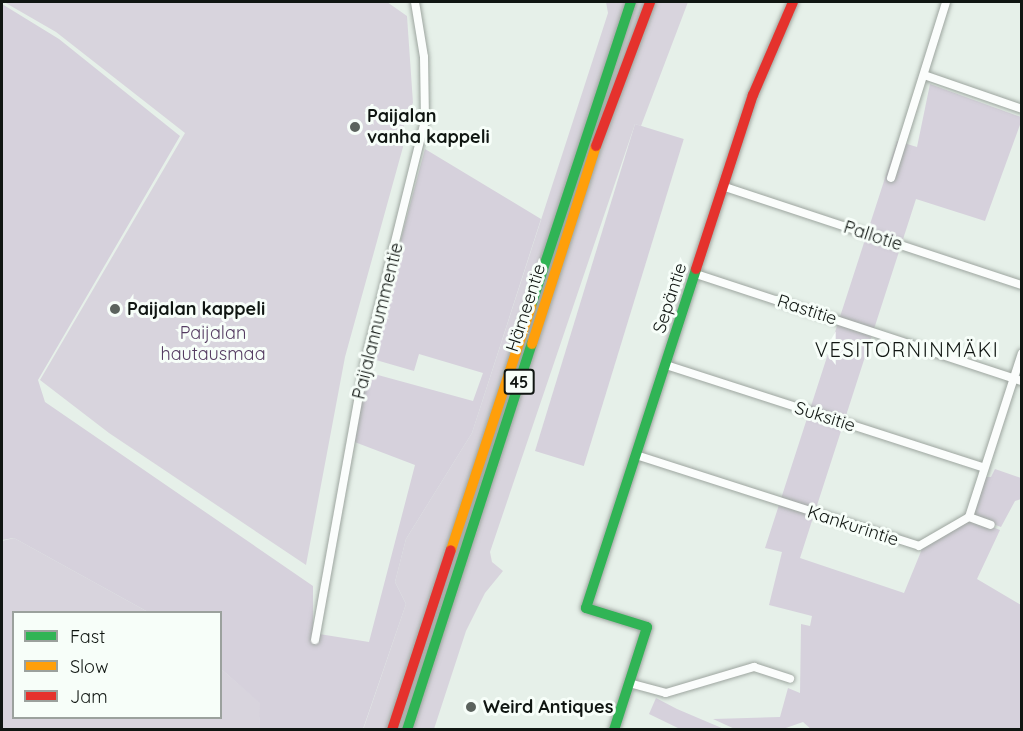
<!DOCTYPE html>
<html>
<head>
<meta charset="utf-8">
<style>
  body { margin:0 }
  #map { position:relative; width:1023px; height:731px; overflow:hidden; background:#e6f0e9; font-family:Quicksand,sans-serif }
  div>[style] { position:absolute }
  .green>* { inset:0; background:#d8d4dd }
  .forest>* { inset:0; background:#d6d1dc; transform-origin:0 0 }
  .roads { filter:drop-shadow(0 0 2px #9da59f) drop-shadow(0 0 2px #9da59f) }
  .street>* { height:8px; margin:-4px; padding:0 4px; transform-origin:4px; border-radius:4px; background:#fbfdfc }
  .fast>* { height:10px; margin:-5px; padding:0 5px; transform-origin:5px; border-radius:5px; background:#30b455 }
  .slow>* { height:10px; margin:-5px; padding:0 5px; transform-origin:5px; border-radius:5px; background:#ff9f0a }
  .jam>* { height:10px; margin:-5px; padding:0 5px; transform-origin:5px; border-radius:5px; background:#e5322d }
  .dots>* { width:16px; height:16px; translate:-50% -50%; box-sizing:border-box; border:3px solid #f7fef9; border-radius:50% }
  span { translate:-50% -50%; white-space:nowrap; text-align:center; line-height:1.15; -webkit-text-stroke:6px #f7fef9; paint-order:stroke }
  .shield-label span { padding:2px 4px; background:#f7fef9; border:2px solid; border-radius:4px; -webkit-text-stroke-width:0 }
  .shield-label { font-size:16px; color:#101612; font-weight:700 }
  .poi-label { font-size:18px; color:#101612; font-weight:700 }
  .left { translate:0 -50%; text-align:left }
  .street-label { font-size:18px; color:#101612 }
  .park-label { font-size:18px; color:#543b61 }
  .neighbourhood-label { font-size:20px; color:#101612; letter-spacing:1.5px }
  .frame { position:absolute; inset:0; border:3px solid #101612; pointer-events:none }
  .legend { position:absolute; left:12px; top:611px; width:210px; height:108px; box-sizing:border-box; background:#f7fef9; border:2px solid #9ba19d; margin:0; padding:8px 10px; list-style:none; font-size:18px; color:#101612 }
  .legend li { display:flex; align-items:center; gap:12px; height:30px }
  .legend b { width:30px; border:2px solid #9ba19d }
</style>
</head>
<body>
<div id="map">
  <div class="green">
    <div style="clip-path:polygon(4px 2px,387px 2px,407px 16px,413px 103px,404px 119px,403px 147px,345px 357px,306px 565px,109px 433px,40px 380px,185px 133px,56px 32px)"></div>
    <div style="clip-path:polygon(606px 2px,688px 2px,641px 126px,635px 124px,490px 552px,492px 562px,503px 571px,485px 593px,466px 631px,434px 729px,363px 730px,406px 604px,395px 582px,406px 539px,472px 433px,608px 13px)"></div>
    <div style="clip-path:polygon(14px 538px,148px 612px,14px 612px,14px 718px,220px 718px,221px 669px,261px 703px,259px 729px,2px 729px,2px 541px)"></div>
  </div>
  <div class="forest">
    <div style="clip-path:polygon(2px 4px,59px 39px,180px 136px,38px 380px,45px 402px,313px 586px,313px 633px,369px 642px,415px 465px,352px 441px,367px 372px,473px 401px,483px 373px,419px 354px,414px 371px,369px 358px,425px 149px,541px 219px,472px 433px,406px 539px,395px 582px,406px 604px,363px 729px,259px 729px,260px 703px,221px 669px,220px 612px,148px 612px,14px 538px,2px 540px)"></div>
    <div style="clip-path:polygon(930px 84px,1021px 117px,1021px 122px,985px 221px,916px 199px,800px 558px,904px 593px,922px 549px,971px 519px,1000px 530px,977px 579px,1021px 605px,1021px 729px,812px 730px,803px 722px,783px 729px,737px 730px,713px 719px,780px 717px,788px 688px,800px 693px,801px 624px,810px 626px,812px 616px,769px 605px,782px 552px,765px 548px,897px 141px,917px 147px)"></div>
    <div style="left:635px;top:124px;width:51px;height:342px;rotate:17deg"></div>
    <div style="clip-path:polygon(995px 469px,1021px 478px,1021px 499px,1015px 501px,1001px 527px,972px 516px,985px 477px,991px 477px)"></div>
    <div style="clip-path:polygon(656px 698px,677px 709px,724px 729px,680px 729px,649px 714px)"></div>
  </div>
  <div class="roads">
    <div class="street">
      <div style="left:924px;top:75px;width:104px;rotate:19.1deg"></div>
      <div style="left:891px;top:178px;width:184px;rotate:-72.6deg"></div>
      <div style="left:725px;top:187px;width:313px;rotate:18.3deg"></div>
      <div style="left:696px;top:274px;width:343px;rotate:18.2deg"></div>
      <div style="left:666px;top:365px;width:334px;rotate:17.9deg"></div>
      <div style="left:636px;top:455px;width:297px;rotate:17.8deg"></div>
      <div style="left:919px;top:546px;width:58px;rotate:-30.1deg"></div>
      <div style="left:969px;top:517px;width:172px;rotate:-72.1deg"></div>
      <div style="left:969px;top:517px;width:23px;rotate:20deg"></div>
      <div style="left:315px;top:640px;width:281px;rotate:-79.8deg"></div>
      <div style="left:365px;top:363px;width:250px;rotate:-76.1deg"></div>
      <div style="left:425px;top:120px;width:63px;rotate:-90.9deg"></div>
      <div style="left:424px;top:57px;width:56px;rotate:-99.3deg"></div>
      <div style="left:629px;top:683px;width:38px;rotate:15deg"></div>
      <div style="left:666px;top:693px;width:92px;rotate:-16.5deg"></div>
      <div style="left:754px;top:667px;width:38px;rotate:18deg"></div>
    </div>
    <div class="fast">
      <div style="left:531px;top:306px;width:320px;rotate:-71.8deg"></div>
      <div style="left:407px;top:730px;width:406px;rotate:-72.1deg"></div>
      <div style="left:614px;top:730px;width:108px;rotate:-72.2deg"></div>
      <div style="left:647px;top:627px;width:64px;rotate:-162.7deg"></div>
      <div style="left:586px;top:608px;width:356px;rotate:-72deg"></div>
    </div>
    <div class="slow">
      <div style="left:532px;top:344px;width:208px;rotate:-72.1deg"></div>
      <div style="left:451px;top:550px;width:257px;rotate:-71.8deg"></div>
    </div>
    <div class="jam">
      <div style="left:596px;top:146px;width:154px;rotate:-69.4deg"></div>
      <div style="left:696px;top:269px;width:183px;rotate:-71.9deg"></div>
      <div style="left:753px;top:95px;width:101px;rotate:-66.7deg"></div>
      <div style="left:392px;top:730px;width:189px;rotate:-71.9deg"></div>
    </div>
  </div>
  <div class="dots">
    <div style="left:355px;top:127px;background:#5b625d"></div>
    <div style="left:115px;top:309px;background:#5b625d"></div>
    <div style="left:471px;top:707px;background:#5b625d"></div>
  </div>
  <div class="shield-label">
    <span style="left:519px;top:382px">45</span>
  </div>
  <div class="poi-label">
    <span class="left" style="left:367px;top:127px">Paijalan<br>vanha kappeli</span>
    <span class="left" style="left:127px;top:309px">Paijalan kappeli</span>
    <span class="left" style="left:483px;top:707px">Weird Antiques</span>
  </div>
  <div class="street-label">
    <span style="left:873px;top:236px;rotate:18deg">Pallotie</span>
    <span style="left:670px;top:298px;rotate:-72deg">Sepäntie</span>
    <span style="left:526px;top:308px;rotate:-72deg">Hämeentie</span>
    <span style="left:807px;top:310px;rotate:18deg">Rastitie</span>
    <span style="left:378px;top:321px;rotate:-76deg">Paijalannummentie</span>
    <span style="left:825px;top:417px;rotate:18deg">Suksitie</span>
    <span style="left:853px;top:526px;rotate:18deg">Kankurintie</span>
  </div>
  <div class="park-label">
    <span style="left:213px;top:344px">Paijalan<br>hautausmaa</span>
  </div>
  <div class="neighbourhood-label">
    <span style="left:907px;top:349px">VESITORNINMÄKI</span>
  </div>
  <div class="frame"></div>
  <ul class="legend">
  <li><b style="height:8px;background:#30b455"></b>Fast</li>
  <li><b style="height:8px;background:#ff9f0a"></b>Slow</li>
  <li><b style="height:8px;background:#e5322d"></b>Jam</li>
  </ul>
</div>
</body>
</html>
